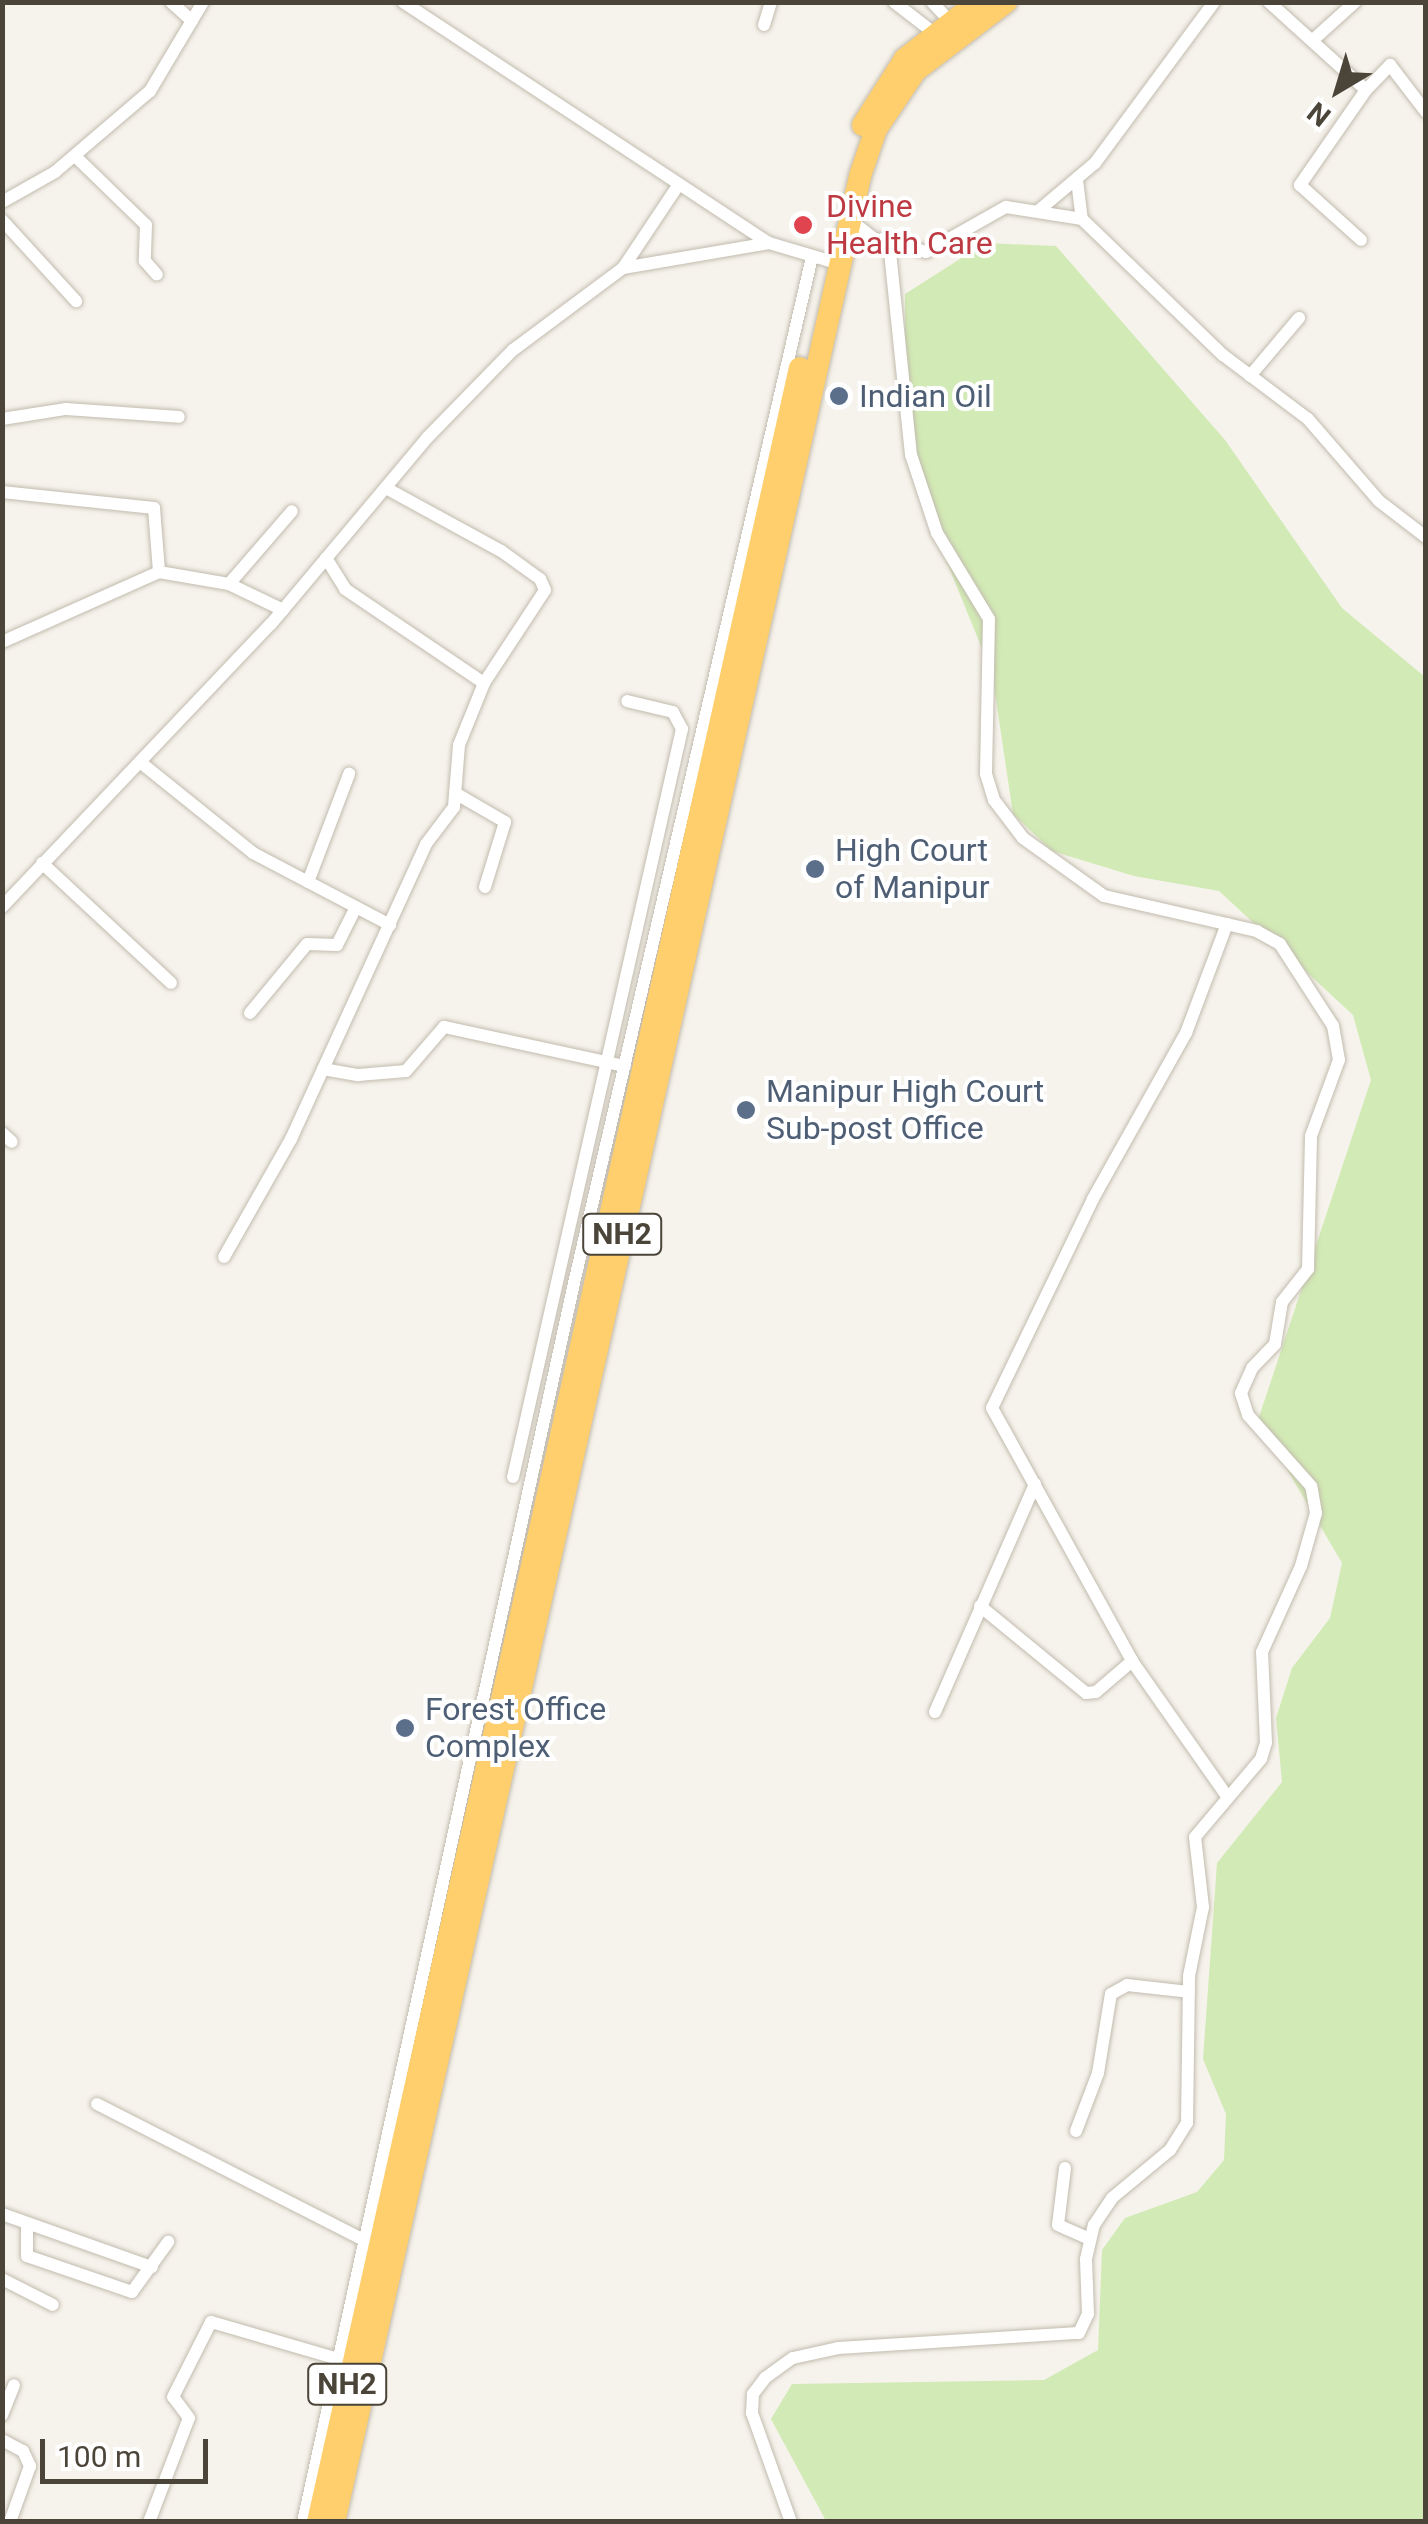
<!DOCTYPE html>
<html>
<head>
<meta charset="utf-8">
<style>
  body { margin:0 }
  #map { position:relative; width:1428px; height:2524px; overflow:hidden; background:#f6f3ec; font-family:Roboto,sans-serif }
  div>[style] { position:absolute }
  .green>* { inset:0; background:#d2eab5 }
  .roads { filter:drop-shadow(0 0 2px #c2bbae) drop-shadow(0 0 2px #c2bbae) }
  .street>* { height:12px; margin:-6px; padding:0 6px; transform-origin:6px; border-radius:6px; background:#fff }
  .highway>* { height:22px; margin:-11px; padding:0 11px; transform-origin:11px; border-radius:11px; background:#ffcf6e }
  .dots>* { width:28px; height:28px; translate:-50% -50%; box-sizing:border-box; border:5px solid #fff; border-radius:50% }
  span { translate:-50% -50%; white-space:nowrap; text-align:center; line-height:1.15; -webkit-text-stroke:8px #fff; paint-order:stroke }
  .shield-label span { padding:2px 8px; background:#fff; border:2px solid; border-radius:8px; -webkit-text-stroke-width:0 }
  .shield-label { font-size:30px; color:#4b4439; font-weight:700 }
  .health-label { font-size:32px; color:#be3a42 }
  .left { translate:0 -50%; text-align:left }
  .service-label { font-size:32px; color:#4e5e75 }
  .frame { position:absolute; inset:0; border:5px solid #4b4439; pointer-events:none }
  .north { position:absolute; left:1288px; top:40px; width:100px; height:100px; -webkit-text-stroke:8px #fff; paint-order:stroke; rotate:218deg; font-size:28px; font-weight:700; line-height:40px; text-align:center; color:#4b4439 }
  .north::after { content:''; display:block; margin:auto; width:35px; height:45px; background:#4b4439; clip-path:polygon(50% 0,100% 100%,50% 72%,0 100%) }
  .scale { position:absolute; left:40px; top:2439px; width:168px; height:45px; box-sizing:border-box; border:5px solid #4b4439; border-top:0; padding-left:12px; font-size:30px; line-height:35px; white-space:nowrap; color:#4b4439; -webkit-text-stroke:8px #fff; paint-order:stroke }
</style>
</head>
<body>
<div id="map">
  <div class="green">
    <div style="clip-path:polygon(985px 243px,1056px 246px,1225px 440px,1342px 608px,1425px 677px,1425px 2521px,826px 2521px,771px 2419px,792px 2384px,1044px 2380px,1098px 2350px,1102px 2250px,1125px 2218px,1197px 2192px,1224px 2160px,1226px 2114px,1203px 2059px,1217px 1863px,1282px 1782px,1276px 1718px,1292px 1668px,1330px 1618px,1342px 1563px,1258px 1420px,1371px 1080px,1353px 1015px,1219px 891px,1134px 876px,1052px 851px,1013px 814px,992px 673px,917px 489px,905px 345px,905px 294px)"></div>
  </div>
  <div class="roads">
    <div class="street">
      <div style="left:171px;top:2px;width:28px;rotate:42deg"></div>
      <div style="left:403px;top:2px;width:438px;rotate:33.4deg"></div>
      <div style="left:769px;top:243px;width:74px;rotate:16.5deg"></div>
      <div style="left:894px;top:2px;width:51px;rotate:37.8deg"></div>
      <div style="left:932px;top:2px;width:26px;rotate:47deg"></div>
      <div style="left:1269px;top:2px;width:131px;rotate:42.2deg"></div>
      <div style="left:1366px;top:90px;width:116px;rotate:124.8deg"></div>
      <div style="left:1300px;top:185px;width:82px;rotate:42deg"></div>
      <div style="left:764px;top:25px;width:24px;rotate:-73deg"></div>
      <div style="left:1313px;top:40px;width:57px;rotate:-42.1deg"></div>
      <div style="left:1366px;top:90px;width:35px;rotate:-46deg"></div>
      <div style="left:1390px;top:65px;width:59px;rotate:52.5deg"></div>
      <div style="left:75px;top:156px;width:99px;rotate:44.2deg"></div>
      <div style="left:146px;top:225px;width:36px;rotate:92deg"></div>
      <div style="left:145px;top:261px;width:18px;rotate:49deg"></div>
      <div style="left:1077px;top:180px;width:39px;rotate:83deg"></div>
      <div style="left:2px;top:202px;width:61px;rotate:-29.5deg"></div>
      <div style="left:55px;top:172px;width:125px;rotate:-40.5deg"></div>
      <div style="left:150px;top:91px;width:104px;rotate:-59.2deg"></div>
      <div style="left:1038px;top:211px;width:75px;rotate:-40.1deg"></div>
      <div style="left:1095px;top:163px;width:200px;rotate:-53.5deg"></div>
      <div style="left:2px;top:220px;width:110px;rotate:47.6deg"></div>
      <div style="left:882px;top:239px;width:46px;rotate:16.5deg"></div>
      <div style="left:926px;top:252px;width:92px;rotate:-29.4deg"></div>
      <div style="left:1006px;top:207px;width:77px;rotate:9deg"></div>
      <div style="left:1082px;top:219px;width:196px;rotate:44deg"></div>
      <div style="left:1223px;top:355px;width:106px;rotate:37deg"></div>
      <div style="left:1308px;top:419px;width:108px;rotate:49.1deg"></div>
      <div style="left:1379px;top:501px;width:59px;rotate:37.5deg"></div>
      <div style="left:623px;top:268px;width:101px;rotate:-56.3deg"></div>
      <div style="left:1250px;top:376px;width:76px;rotate:-49.8deg"></div>
      <div style="left:2px;top:419px;width:65px;rotate:-8.9deg"></div>
      <div style="left:66px;top:409px;width:113px;rotate:4deg"></div>
      <div style="left:2px;top:492px;width:153px;rotate:6deg"></div>
      <div style="left:154px;top:508px;width:64px;rotate:85.5deg"></div>
      <div style="left:326px;top:558px;width:36px;rotate:58deg"></div>
      <div style="left:345px;top:589px;width:168px;rotate:34.1deg"></div>
      <div style="left:229px;top:584px;width:96px;rotate:-49.2deg"></div>
      <div style="left:2px;top:642px;width:172px;rotate:-24deg"></div>
      <div style="left:159px;top:572px;width:71px;rotate:9.7deg"></div>
      <div style="left:229px;top:584px;width:60px;rotate:25.7deg"></div>
      <div style="left:140px;top:762px;width:145px;rotate:38.8deg"></div>
      <div style="left:253px;top:853px;width:155px;rotate:27.7deg"></div>
      <div style="left:455px;top:793px;width:58px;rotate:30.1deg"></div>
      <div style="left:505px;top:822px;width:68px;rotate:107.1deg"></div>
      <div style="left:42px;top:863px;width:176px;rotate:42.9deg"></div>
      <div style="left:308px;top:882px;width:116px;rotate:-69.2deg"></div>
      <div style="left:2px;top:907px;width:390px;rotate:-46.5deg"></div>
      <div style="left:271px;top:624px;width:243px;rotate:-50deg"></div>
      <div style="left:427px;top:438px;width:123px;rotate:-45.7deg"></div>
      <div style="left:513px;top:350px;width:137px;rotate:-36.7deg"></div>
      <div style="left:623px;top:268px;width:148px;rotate:-9.7deg"></div>
      <div style="left:1227px;top:924px;width:116px;rotate:110.6deg"></div>
      <div style="left:1186px;top:1033px;width:190px;rotate:119.3deg"></div>
      <div style="left:1093px;top:1199px;width:232px;rotate:115.8deg"></div>
      <div style="left:992px;top:1408px;width:289px;rotate:61deg"></div>
      <div style="left:1132px;top:1661px;width:165px;rotate:54.9deg"></div>
      <div style="left:250px;top:1013px;width:89px;rotate:-50.4deg"></div>
      <div style="left:307px;top:944px;width:30px;rotate:2deg"></div>
      <div style="left:337px;top:945px;width:42px;rotate:-63.4deg"></div>
      <div style="left:323px;top:1069px;width:36px;rotate:10deg"></div>
      <div style="left:358px;top:1075px;width:48px;rotate:-4.8deg"></div>
      <div style="left:406px;top:1071px;width:58px;rotate:-49.2deg"></div>
      <div style="left:444px;top:1027px;width:185px;rotate:12.2deg"></div>
      <div style="left:2px;top:1133px;width:13px;rotate:42deg"></div>
      <div style="left:224px;top:1257px;width:136px;rotate:-60.4deg"></div>
      <div style="left:291px;top:1139px;width:324px;rotate:-65.4deg"></div>
      <div style="left:426px;top:844px;width:46px;rotate:-52.9deg"></div>
      <div style="left:454px;top:807px;width:62px;rotate:-85.4deg"></div>
      <div style="left:459px;top:745px;width:67px;rotate:-68deg"></div>
      <div style="left:484px;top:683px;width:111px;rotate:-56.7deg"></div>
      <div style="left:545px;top:590px;width:12px;rotate:-114deg"></div>
      <div style="left:540px;top:579px;width:48px;rotate:-144.3deg"></div>
      <div style="left:501px;top:551px;width:131px;rotate:-151.3deg"></div>
      <div style="left:513px;top:1477px;width:767px;rotate:-77.27deg"></div>
      <div style="left:682px;top:729px;width:19px;rotate:-118deg"></div>
      <div style="left:673px;top:712px;width:47px;rotate:-166.6deg"></div>
      <div style="left:980px;top:1606px;width:137px;rotate:39.4deg"></div>
      <div style="left:1086px;top:1693px;width:10px;rotate:-6deg"></div>
      <div style="left:1096px;top:1692px;width:48px;rotate:-40.7deg"></div>
      <div style="left:935px;top:1712px;width:249px;rotate:-66.3deg"></div>
      <div style="left:97px;top:2104px;width:297px;rotate:27deg"></div>
      <div style="left:1076px;top:2131px;width:62px;rotate:-69.2deg"></div>
      <div style="left:1098px;top:2073px;width:80px;rotate:-80.7deg"></div>
      <div style="left:1111px;top:1994px;width:18px;rotate:-29deg"></div>
      <div style="left:1127px;top:1985px;width:62px;rotate:6.4deg"></div>
      <div style="left:1065px;top:2168px;width:57px;rotate:97deg"></div>
      <div style="left:1058px;top:2225px;width:34px;rotate:24deg"></div>
      <div style="left:2px;top:2214px;width:159px;rotate:19.5deg"></div>
      <div style="left:27px;top:2226px;width:30px;rotate:90deg"></div>
      <div style="left:27px;top:2256px;width:111px;rotate:18.9deg"></div>
      <div style="left:132px;top:2292px;width:62px;rotate:-54.2deg"></div>
      <div style="left:2px;top:2279px;width:57px;rotate:27deg"></div>
      <div style="left:2px;top:2415px;width:32px;rotate:-68deg"></div>
      <div style="left:2px;top:2440px;width:24px;rotate:28deg"></div>
      <div style="left:23px;top:2451px;width:17px;rotate:65deg"></div>
      <div style="left:30px;top:2466px;width:59px;rotate:109.7deg"></div>
      <div style="left:149px;top:2522px;width:111px;rotate:-69deg"></div>
      <div style="left:189px;top:2418px;width:26px;rotate:-127deg"></div>
      <div style="left:173px;top:2397px;width:84px;rotate:-63.1deg"></div>
      <div style="left:211px;top:2322px;width:132px;rotate:16.2deg"></div>
      <div style="left:303px;top:2522px;width:1268px;rotate:-77.66deg"></div>
      <div style="left:574px;top:1283px;width:1053px;rotate:-76.94deg"></div>
      <div style="left:791px;top:2522px;width:116px;rotate:-109.7deg"></div>
      <div style="left:752px;top:2413px;width:19px;rotate:-87deg"></div>
      <div style="left:753px;top:2394px;width:20px;rotate:-53deg"></div>
      <div style="left:765px;top:2378px;width:34px;rotate:-36deg"></div>
      <div style="left:793px;top:2358px;width:46px;rotate:-12.5deg"></div>
      <div style="left:838px;top:2348px;width:241px;rotate:-3.6deg"></div>
      <div style="left:1079px;top:2333px;width:21px;rotate:-65deg"></div>
      <div style="left:1088px;top:2314px;width:55px;rotate:-92.1deg"></div>
      <div style="left:1086px;top:2259px;width:35px;rotate:-77deg"></div>
      <div style="left:1094px;top:2225px;width:32px;rotate:-56deg"></div>
      <div style="left:1112px;top:2198px;width:75px;rotate:-39.6deg"></div>
      <div style="left:1170px;top:2150px;width:32px;rotate:-58deg"></div>
      <div style="left:1187px;top:2123px;width:147px;rotate:-89.2deg"></div>
      <div style="left:1189px;top:1976px;width:70px;rotate:-78.5deg"></div>
      <div style="left:1203px;top:1907px;width:70px;rotate:-96.5deg"></div>
      <div style="left:1195px;top:1837px;width:102px;rotate:-49.8deg"></div>
      <div style="left:1261px;top:1759px;width:17px;rotate:-73deg"></div>
      <div style="left:1266px;top:1743px;width:91px;rotate:-92.5deg"></div>
      <div style="left:1262px;top:1652px;width:94px;rotate:-65.6deg"></div>
      <div style="left:1301px;top:1566px;width:55px;rotate:-74.2deg"></div>
      <div style="left:1316px;top:1513px;width:27px;rotate:-100deg"></div>
      <div style="left:1311px;top:1486px;width:95px;rotate:-131.6deg"></div>
      <div style="left:1248px;top:1415px;width:23px;rotate:-108deg"></div>
      <div style="left:1241px;top:1393px;width:27px;rotate:-66deg"></div>
      <div style="left:1252px;top:1368px;width:33px;rotate:-46deg"></div>
      <div style="left:1275px;top:1344px;width:43px;rotate:-80.5deg"></div>
      <div style="left:1282px;top:1302px;width:42px;rotate:-51.8deg"></div>
      <div style="left:1308px;top:1269px;width:133px;rotate:-88.7deg"></div>
      <div style="left:1311px;top:1136px;width:81px;rotate:-69.8deg"></div>
      <div style="left:1339px;top:1060px;width:35px;rotate:-100deg"></div>
      <div style="left:1333px;top:1026px;width:98px;rotate:-122.9deg"></div>
      <div style="left:1280px;top:944px;width:26px;rotate:-151deg"></div>
      <div style="left:1257px;top:931px;width:157px;rotate:-167.1deg"></div>
      <div style="left:1104px;top:896px;width:100px;rotate:-144.4deg"></div>
      <div style="left:1023px;top:838px;width:48px;rotate:-127.3deg"></div>
      <div style="left:994px;top:800px;width:27px;rotate:-107deg"></div>
      <div style="left:986px;top:774px;width:155px;rotate:-88.9deg"></div>
      <div style="left:989px;top:619px;width:100px;rotate:-121.2deg"></div>
      <div style="left:937px;top:533px;width:82px;rotate:-108.4deg"></div>
      <div style="left:911px;top:455px;width:205px;rotate:-95.9deg"></div>
      <div style="left:890px;top:251px;width:51px;rotate:-142.2deg"></div>
    </div>
    <div class="highway">
      <div style="left:863px;top:125px;width:78px;rotate:-57.5deg"></div>
      <div style="left:905px;top:59px;width:93px;rotate:-38deg"></div>
      <div style="left:318px;top:2522px;width:2207px;rotate:-77.39deg"></div>
      <div style="left:334px;top:2522px;width:2404px;rotate:-77.36deg"></div>
      <div style="left:860px;top:176px;width:50px;rotate:-71.2deg"></div>
      <div style="left:876px;top:129px;width:71px;rotate:-55.9deg"></div>
      <div style="left:916px;top:70px;width:113px;rotate:-37.1deg"></div>
    </div>
  </div>
  <div class="dots">
    <div style="left:803px;top:225px;background:#e0444e"></div>
    <div style="left:839px;top:396px;background:#5c6f8a"></div>
    <div style="left:815px;top:869px;background:#5c6f8a"></div>
    <div style="left:746px;top:1110px;background:#5c6f8a"></div>
    <div style="left:405px;top:1728px;background:#5c6f8a"></div>
  </div>
  <div class="shield-label">
    <span style="left:622px;top:1234px">NH2</span>
    <span style="left:347px;top:2384px">NH2</span>
  </div>
  <div class="health-label">
    <span class="left" style="left:826px;top:225px">Divine<br>Health Care</span>
  </div>
  <div class="service-label">
    <span class="left" style="left:859px;top:396px">Indian Oil</span>
    <span class="left" style="left:835px;top:869px">High Court<br>of Manipur</span>
    <span class="left" style="left:766px;top:1110px">Manipur High Court<br>Sub-post Office</span>
    <span class="left" style="left:425px;top:1728px">Forest Office<br>Complex</span>
  </div>
  <div class="frame"></div>
  <div class="north">N</div>
  <div class="scale">100 m</div>
</div>
</body>
</html>
